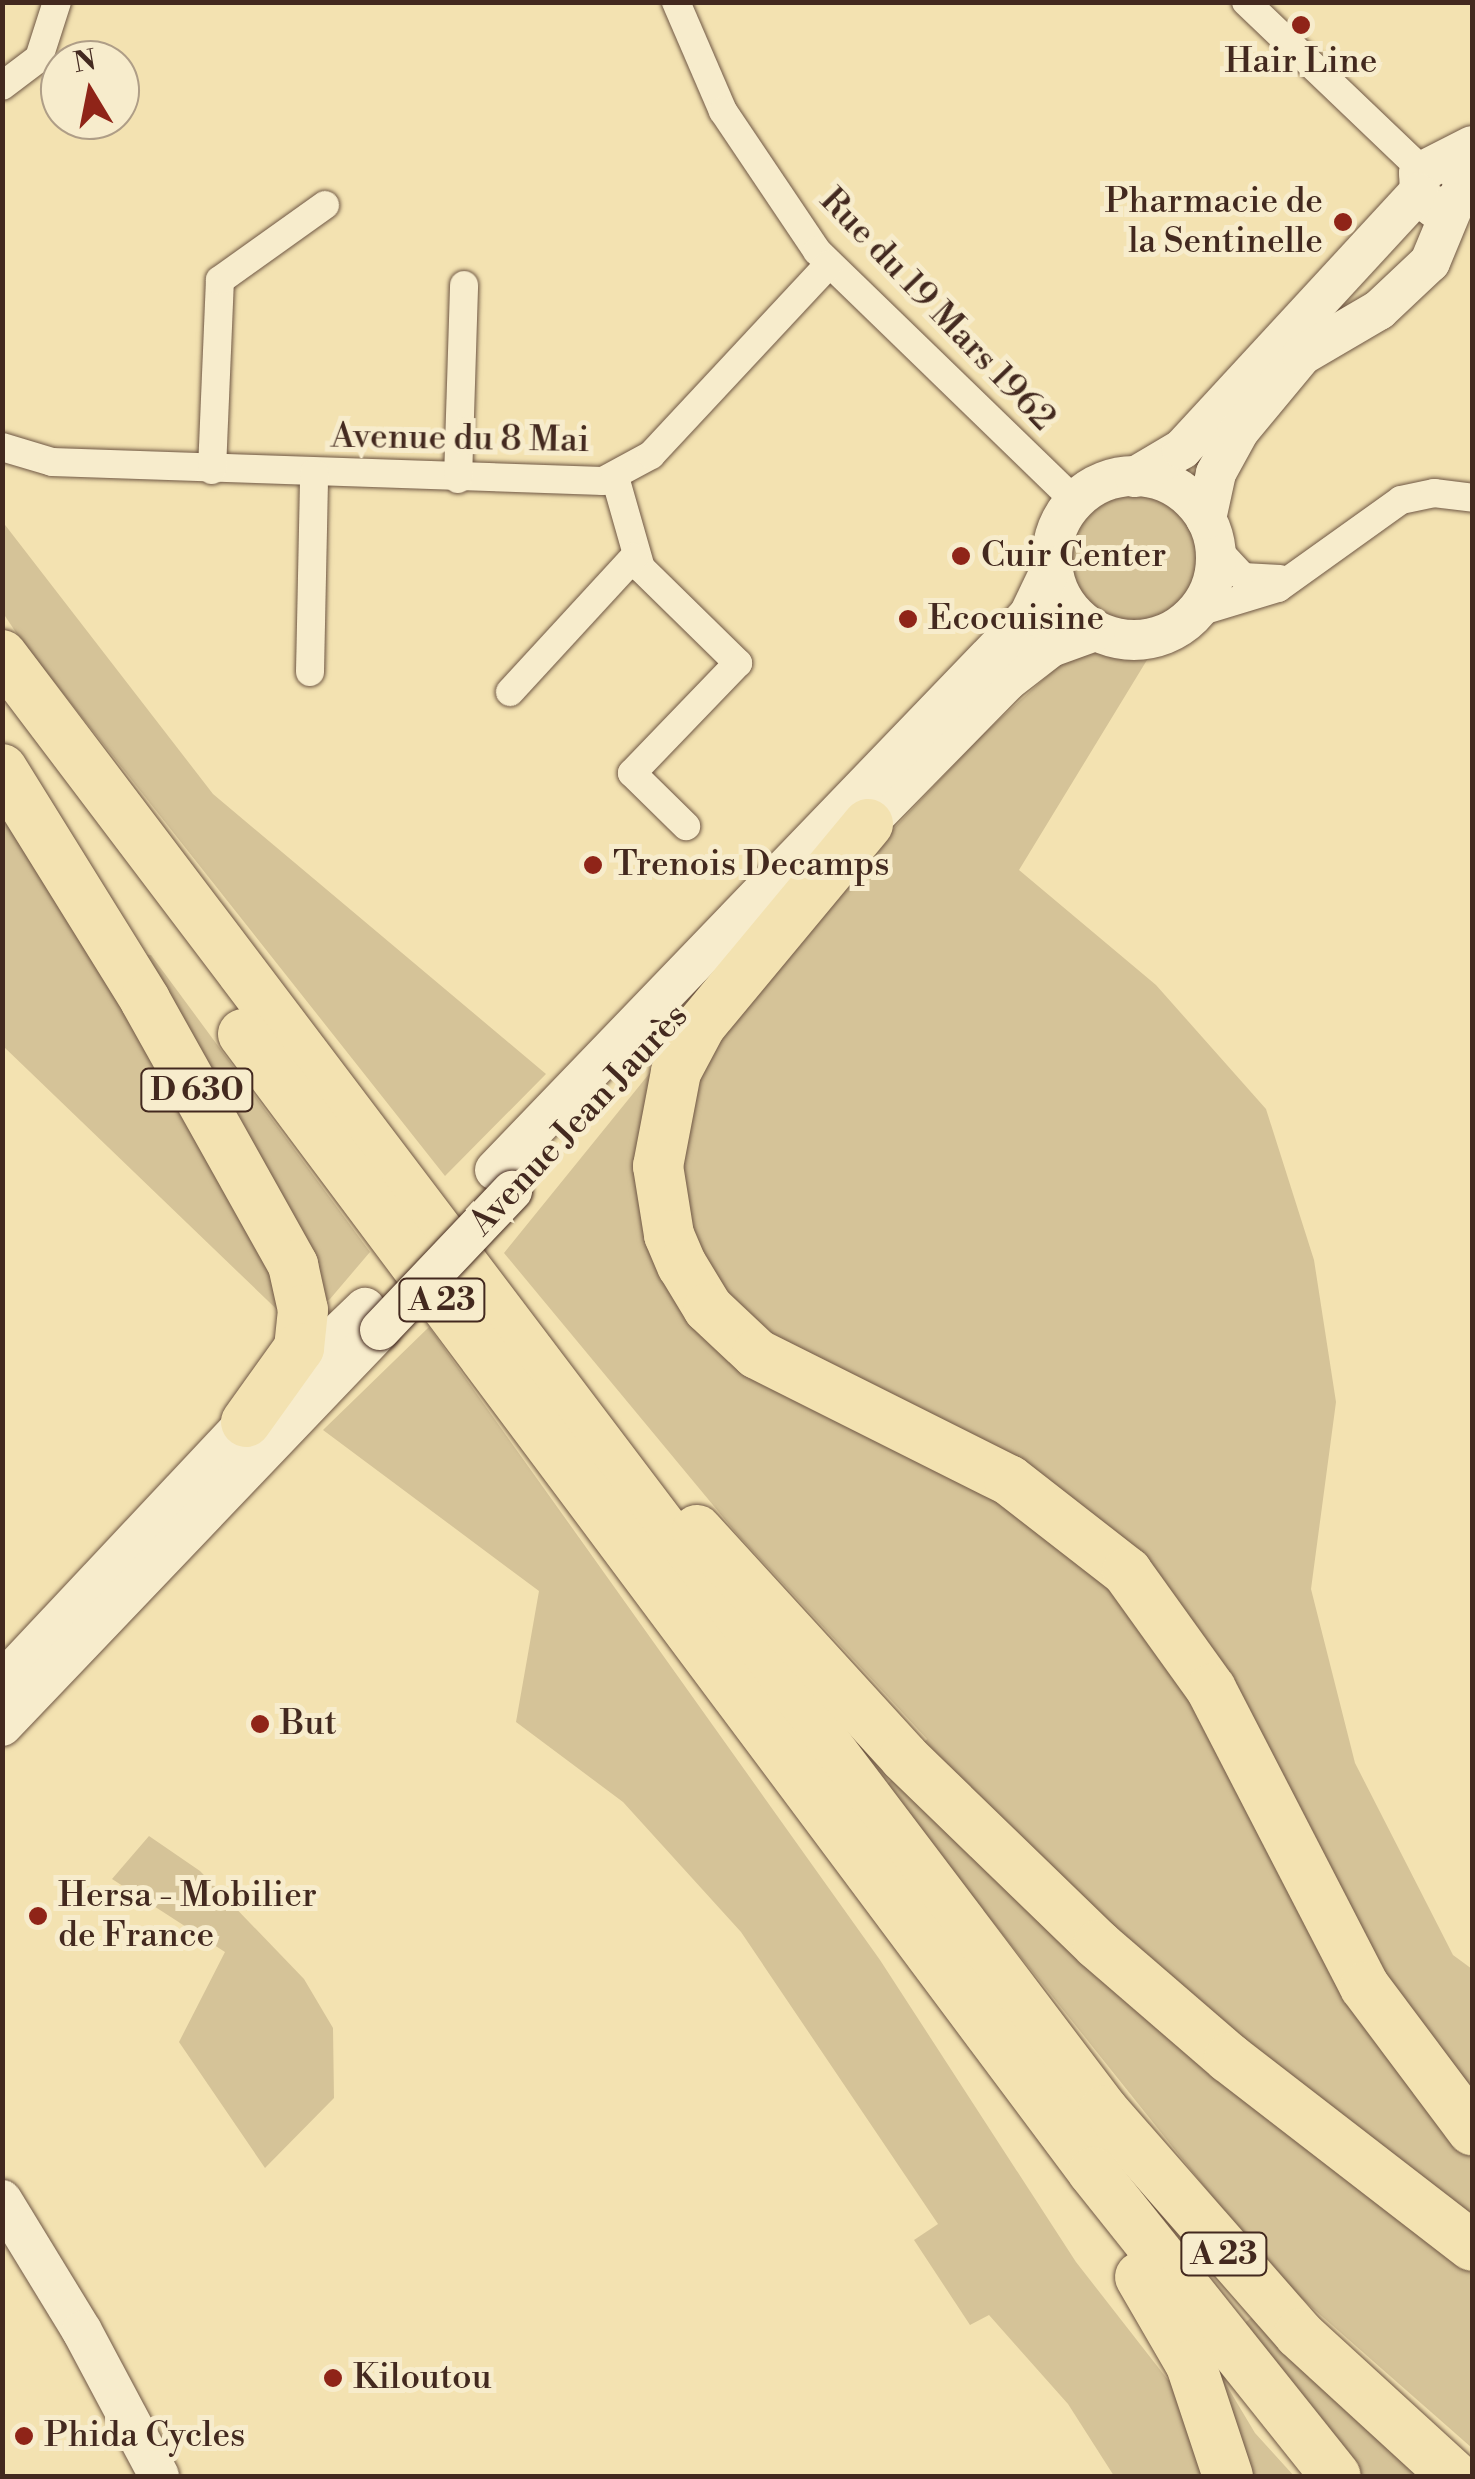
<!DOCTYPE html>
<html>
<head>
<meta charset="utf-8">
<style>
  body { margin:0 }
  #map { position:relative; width:1475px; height:2479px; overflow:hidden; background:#f3e2b1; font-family:"Libre Bodoni",serif }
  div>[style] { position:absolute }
  .green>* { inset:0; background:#d5c398 }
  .round { border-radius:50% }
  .roads { filter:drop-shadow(0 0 2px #6f5744) drop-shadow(0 0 2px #6f5744) }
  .street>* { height:28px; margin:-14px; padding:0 14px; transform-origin:14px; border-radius:14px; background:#f7eccc }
  .secondary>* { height:40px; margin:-20px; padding:0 20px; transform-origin:20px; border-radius:20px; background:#f7eccc }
  .secondary>.ring { margin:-20px; padding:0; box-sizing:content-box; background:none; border:40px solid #f7eccc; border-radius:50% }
  .highway>* { height:50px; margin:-25px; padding:0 25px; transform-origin:25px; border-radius:25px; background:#f3e2b1 }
  .bridges { filter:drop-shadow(0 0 2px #43291f) drop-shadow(0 0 2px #43291f) }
  .secondary-bridge>* { height:40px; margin:-20px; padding:0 20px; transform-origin:20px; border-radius:20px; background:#f7eccc }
  .dots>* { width:28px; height:28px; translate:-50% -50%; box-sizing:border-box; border:5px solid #f7eccc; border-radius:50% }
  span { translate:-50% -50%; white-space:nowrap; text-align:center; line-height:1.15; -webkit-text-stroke:10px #f7eccc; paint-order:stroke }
  .shield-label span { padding:2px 8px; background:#f7eccc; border:2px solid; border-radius:8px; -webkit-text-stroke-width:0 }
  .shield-label { font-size:32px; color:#43291f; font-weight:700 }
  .poi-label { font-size:35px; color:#43291f }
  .right { translate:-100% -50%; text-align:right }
  .left { translate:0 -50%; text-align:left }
  .street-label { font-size:35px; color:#43291f }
  .frame { position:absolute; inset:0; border:5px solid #43291f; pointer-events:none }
  .north { position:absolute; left:40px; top:40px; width:100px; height:100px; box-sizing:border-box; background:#f7eccc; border:2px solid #af9e87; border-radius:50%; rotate:350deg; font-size:28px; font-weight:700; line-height:40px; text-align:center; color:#43291f }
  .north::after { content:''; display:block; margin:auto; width:35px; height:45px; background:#8f2418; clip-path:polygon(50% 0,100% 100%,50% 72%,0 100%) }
</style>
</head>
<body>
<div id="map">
  <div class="green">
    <div class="round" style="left:1068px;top:491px;width:130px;height:130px"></div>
    <div style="clip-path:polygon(2px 521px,213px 794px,546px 1074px,445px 1176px,21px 640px,3px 613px)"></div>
    <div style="clip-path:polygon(1076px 650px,1147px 660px,1019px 870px,1156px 985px,1266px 1109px,1314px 1260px,1336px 1402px,1311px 1589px,1355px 1763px,1453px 1955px,1472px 1969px,1472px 2448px,1275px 2275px,885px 1787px,927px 1739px,737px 1534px,504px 1253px,670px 1048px,768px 962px,982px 735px)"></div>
    <div style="clip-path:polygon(2px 818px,90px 949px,151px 955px,370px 1252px,330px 1299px,292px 1324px,3px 1046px)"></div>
    <div style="clip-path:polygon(429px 1327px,880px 1960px,1076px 2262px,1168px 2380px,1215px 2366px,1255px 2433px,1294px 2476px,1114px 2476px,1068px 2404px,989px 2315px,970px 2325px,914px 2240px,938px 2224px,741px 1932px,623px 1802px,516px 1722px,539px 1591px,323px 1430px)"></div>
    <div style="clip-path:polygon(149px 1836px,200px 1871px,304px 1979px,333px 2028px,334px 2098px,265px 2168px,179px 2042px,225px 1952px,112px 1879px)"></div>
    <div style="clip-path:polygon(1256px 2314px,1429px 2476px,1360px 2476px,1237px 2329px)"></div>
  </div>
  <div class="roads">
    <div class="street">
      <div style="left:676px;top:2px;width:119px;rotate:66.7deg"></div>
      <div style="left:723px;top:111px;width:169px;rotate:56.1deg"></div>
      <div style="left:817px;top:251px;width:359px;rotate:44.1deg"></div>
      <div style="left:1246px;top:2px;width:243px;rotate:43.7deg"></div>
      <div style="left:2px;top:86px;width:46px;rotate:-37.1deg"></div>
      <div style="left:39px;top:58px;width:59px;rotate:-72.2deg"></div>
      <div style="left:2px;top:447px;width:52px;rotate:16.7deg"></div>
      <div style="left:52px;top:462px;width:551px;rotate:1.97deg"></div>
      <div style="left:603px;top:481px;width:55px;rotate:-28.4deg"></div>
      <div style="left:651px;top:455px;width:261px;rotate:-47deg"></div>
      <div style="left:212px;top:470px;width:190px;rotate:-87.6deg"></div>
      <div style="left:220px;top:280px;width:129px;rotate:-35.5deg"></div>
      <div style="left:615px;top:477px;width:95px;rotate:74.1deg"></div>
      <div style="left:641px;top:568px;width:136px;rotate:44.4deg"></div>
      <div style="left:738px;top:663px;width:153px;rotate:133.9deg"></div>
      <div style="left:632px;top:773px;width:76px;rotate:44.5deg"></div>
      <div style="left:458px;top:479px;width:194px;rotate:-88.2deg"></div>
      <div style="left:1216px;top:548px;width:40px;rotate:47deg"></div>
      <div style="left:1243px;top:577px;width:37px;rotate:3deg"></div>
      <div style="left:1195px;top:613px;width:87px;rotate:-16.8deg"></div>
      <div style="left:1278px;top:588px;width:151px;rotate:-35.6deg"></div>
      <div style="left:1401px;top:500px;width:34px;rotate:-12deg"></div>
      <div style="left:1434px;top:493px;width:38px;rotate:7deg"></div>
      <div style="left:310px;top:672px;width:199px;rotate:-88.8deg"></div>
      <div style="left:510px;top:692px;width:183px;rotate:-47.4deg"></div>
    </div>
    <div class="secondary">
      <div style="left:1445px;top:161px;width:17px;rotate:33deg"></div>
      <div style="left:1459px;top:170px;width:19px;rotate:74deg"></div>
      <div style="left:1464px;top:188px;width:19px;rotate:122deg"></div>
      <div style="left:1454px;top:204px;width:19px;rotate:168deg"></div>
      <div style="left:1435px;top:208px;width:19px;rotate:-144deg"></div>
      <div style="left:1420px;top:197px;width:24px;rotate:-92deg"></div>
      <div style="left:1419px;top:173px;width:59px;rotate:-27deg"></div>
      <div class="ring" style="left:1052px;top:476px;width:124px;height:124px"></div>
      <div style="left:1135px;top:477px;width:55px;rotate:-30.8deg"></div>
      <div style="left:1182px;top:449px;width:348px;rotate:-47.3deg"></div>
      <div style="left:1206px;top:519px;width:47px;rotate:-77.7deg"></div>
      <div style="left:1216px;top:473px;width:48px;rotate:-61.3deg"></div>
      <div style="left:1239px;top:431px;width:99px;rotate:-50.3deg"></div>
      <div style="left:1302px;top:355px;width:89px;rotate:-30.3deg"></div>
      <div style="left:1379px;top:310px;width:70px;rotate:-43.3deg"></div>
      <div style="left:1430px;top:262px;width:63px;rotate:-67.5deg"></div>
      <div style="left:848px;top:843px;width:227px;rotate:-45.5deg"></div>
      <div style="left:1007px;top:681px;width:56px;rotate:-37.7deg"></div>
      <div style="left:1051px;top:647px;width:47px;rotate:-20deg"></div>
      <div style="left:495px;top:1170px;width:770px;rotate:-46.1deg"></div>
      <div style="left:1029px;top:615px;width:53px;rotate:-64.4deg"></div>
      <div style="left:2px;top:1682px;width:357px;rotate:-46.8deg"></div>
      <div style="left:246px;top:1422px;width:165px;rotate:-43.8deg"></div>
      <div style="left:2px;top:1726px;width:547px;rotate:-46.33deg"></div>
      <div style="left:2px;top:2200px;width:153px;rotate:58.6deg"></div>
      <div style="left:82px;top:2331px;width:164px;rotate:62deg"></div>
    </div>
    <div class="highway">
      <div style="left:2px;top:655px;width:1826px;rotate:52.88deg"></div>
      <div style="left:1104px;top:2111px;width:296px;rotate:48.8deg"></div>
      <div style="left:1299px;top:2334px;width:210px;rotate:42.5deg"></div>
      <div style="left:2px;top:769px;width:272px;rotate:58.2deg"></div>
      <div style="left:145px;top:1000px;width:304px;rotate:60.8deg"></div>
      <div style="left:293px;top:1265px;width:46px;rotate:77.5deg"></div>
      <div style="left:303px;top:1310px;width:38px;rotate:96deg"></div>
      <div style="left:299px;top:1348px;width:91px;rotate:125.6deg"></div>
      <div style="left:868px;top:824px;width:261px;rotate:129.7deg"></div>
      <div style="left:701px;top:1025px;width:53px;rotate:118deg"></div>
      <div style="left:676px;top:1072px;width:96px;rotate:100.8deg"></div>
      <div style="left:658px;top:1166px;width:70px;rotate:80.9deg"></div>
      <div style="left:669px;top:1235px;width:33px;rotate:67deg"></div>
      <div style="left:682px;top:1265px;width:50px;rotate:58.8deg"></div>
      <div style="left:708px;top:1308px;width:67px;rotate:43.2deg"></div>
      <div style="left:757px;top:1354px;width:282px;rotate:26.6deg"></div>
      <div style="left:1009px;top:1480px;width:150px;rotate:37.9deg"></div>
      <div style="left:1127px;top:1572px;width:144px;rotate:54.3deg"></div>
      <div style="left:1211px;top:1689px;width:335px;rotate:62.7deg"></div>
      <div style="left:1365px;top:1987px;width:179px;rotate:53.2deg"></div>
      <div style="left:243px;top:1034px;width:1420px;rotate:53.24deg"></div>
      <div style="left:1093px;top:2172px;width:389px;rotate:51.4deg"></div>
      <div style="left:697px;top:1530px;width:307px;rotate:47.6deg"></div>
      <div style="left:904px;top:1757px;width:270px;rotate:44.1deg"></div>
      <div style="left:1098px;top:1945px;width:173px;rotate:40.8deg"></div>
      <div style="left:1229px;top:2058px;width:307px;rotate:37.7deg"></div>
      <div style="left:1140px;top:2277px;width:102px;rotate:59.9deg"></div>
      <div style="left:1191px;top:2365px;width:117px;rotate:71.6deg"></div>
    </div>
  </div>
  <div class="bridges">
    <div class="secondary-bridge">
      <div style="left:380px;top:1330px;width:192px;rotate:-46.5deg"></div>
    </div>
  </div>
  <div class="dots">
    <div style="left:1301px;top:25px;background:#8f2418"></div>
    <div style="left:1343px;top:222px;background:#8f2418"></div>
    <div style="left:961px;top:556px;background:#8f2418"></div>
    <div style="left:908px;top:619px;background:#8f2418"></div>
    <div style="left:593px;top:865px;background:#8f2418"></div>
    <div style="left:260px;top:1724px;background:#8f2418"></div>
    <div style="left:38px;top:1916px;background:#8f2418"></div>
    <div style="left:333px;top:2378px;background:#8f2418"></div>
    <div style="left:24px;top:2436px;background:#8f2418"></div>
  </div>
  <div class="shield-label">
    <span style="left:197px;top:1090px">D 630</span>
    <span style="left:442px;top:1300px">A 23</span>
    <span style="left:1224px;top:2254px">A 23</span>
  </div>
  <div class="poi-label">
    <span style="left:1301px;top:62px">Hair Line</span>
    <span class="right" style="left:1323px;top:222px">Pharmacie de<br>la Sentinelle</span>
    <span class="left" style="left:981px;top:556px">Cuir Center</span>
    <span class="left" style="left:928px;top:619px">Ecocuisine</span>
    <span class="left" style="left:613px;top:865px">Trenois Decamps</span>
    <span class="left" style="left:280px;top:1724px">But</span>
    <span class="left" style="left:58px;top:1916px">Hersa - Mobilier<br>de France</span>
    <span class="left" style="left:353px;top:2378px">Kiloutou</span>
    <span class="left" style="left:44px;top:2436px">Phida Cycles</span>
  </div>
  <div class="street-label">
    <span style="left:937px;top:310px;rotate:46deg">Rue du 19 Mars 1962</span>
    <span style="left:460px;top:439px;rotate:1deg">Avenue du 8 Mai</span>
    <span style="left:579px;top:1120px;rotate:-47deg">Avenue Jean Jaurès</span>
  </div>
  <div class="frame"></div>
  <div class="north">N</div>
</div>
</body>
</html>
